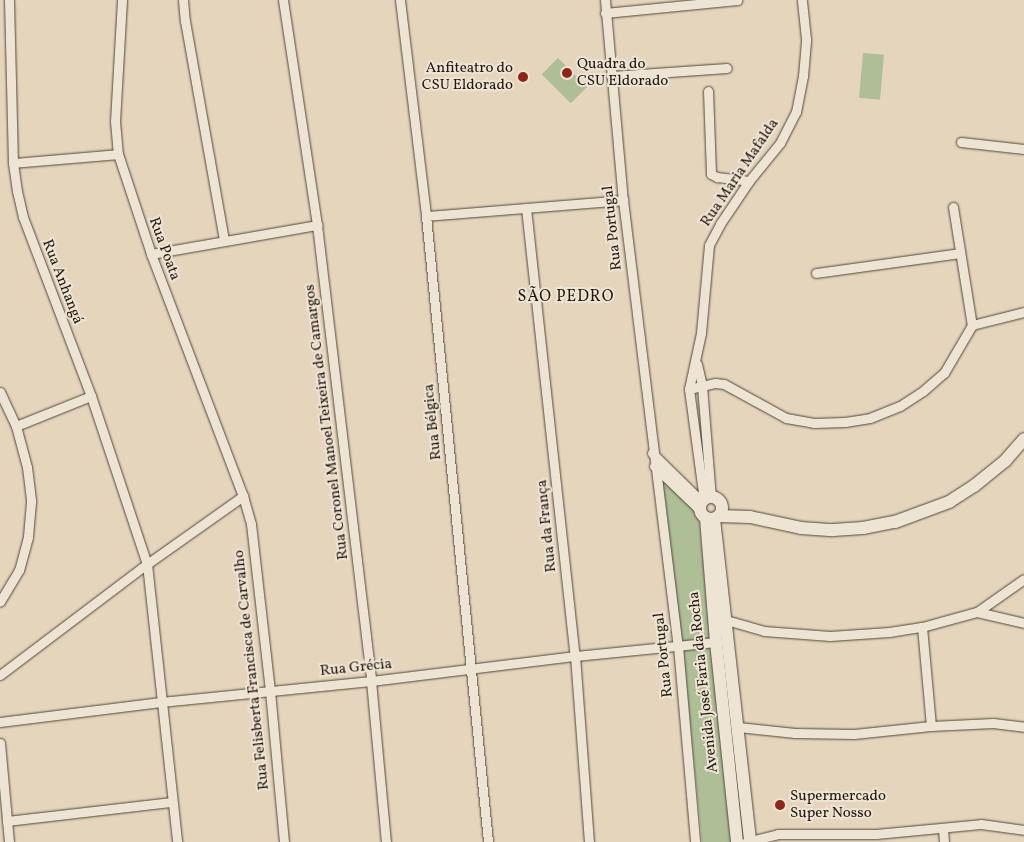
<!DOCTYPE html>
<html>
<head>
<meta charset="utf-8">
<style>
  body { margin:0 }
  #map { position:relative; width:1024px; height:842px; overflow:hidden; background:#e5d5bc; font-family:Vollkorn,serif }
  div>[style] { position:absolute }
  .green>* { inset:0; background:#aebe96; transform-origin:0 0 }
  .roads { filter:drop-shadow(0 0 1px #52463b) drop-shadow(0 0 1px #52463b) }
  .street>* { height:9px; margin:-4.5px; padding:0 4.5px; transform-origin:4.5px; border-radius:4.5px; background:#eee4d3 }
  .secondary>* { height:12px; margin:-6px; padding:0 6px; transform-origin:6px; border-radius:6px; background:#eee4d3 }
  .secondary>.ring { margin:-6px; padding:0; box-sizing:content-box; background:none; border:12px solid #eee4d3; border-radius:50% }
  .dots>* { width:14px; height:14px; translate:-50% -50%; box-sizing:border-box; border:2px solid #eee4d3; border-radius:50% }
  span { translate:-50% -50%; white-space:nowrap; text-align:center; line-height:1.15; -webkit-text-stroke:4px #eee4d3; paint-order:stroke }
  .poi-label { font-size:15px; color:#211610 }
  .left { translate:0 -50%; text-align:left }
  .right { translate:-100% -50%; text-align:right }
  .street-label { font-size:15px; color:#211610 }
  .neighbourhood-label { font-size:16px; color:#211610; letter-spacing:1px }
</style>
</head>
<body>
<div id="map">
  <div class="green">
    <div style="left:863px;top:53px;width:21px;height:45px;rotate:5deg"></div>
    <div style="left:558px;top:58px;width:41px;height:23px;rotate:45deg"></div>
    <div style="clip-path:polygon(660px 477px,693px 507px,699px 520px,733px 842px,702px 842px,683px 653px)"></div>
  </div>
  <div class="roads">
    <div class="street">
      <div style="left:9px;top:0;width:163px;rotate:88.6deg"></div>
      <div style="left:13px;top:163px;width:28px;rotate:82deg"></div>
      <div style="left:17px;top:191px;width:27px;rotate:77deg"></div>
      <div style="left:23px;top:217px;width:191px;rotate:69.2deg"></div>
      <div style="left:91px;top:396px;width:177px;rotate:71.6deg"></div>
      <div style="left:147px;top:564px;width:280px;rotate:83.8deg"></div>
      <div style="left:122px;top:0;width:121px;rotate:93.3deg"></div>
      <div style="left:115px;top:121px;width:33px;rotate:85deg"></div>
      <div style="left:118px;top:154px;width:105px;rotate:71.7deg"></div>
      <div style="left:151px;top:254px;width:259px;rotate:69.2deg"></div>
      <div style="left:243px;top:496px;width:29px;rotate:74deg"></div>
      <div style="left:251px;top:524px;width:168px;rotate:83.5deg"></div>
      <div style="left:270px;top:691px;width:152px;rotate:84.7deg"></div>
      <div style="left:183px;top:0;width:21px;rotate:85deg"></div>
      <div style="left:185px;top:21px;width:223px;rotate:79.9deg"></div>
      <div style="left:283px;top:0;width:228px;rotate:81.4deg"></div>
      <div style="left:317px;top:225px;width:459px;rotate:83.2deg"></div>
      <div style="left:371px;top:681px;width:162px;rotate:84.7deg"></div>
      <div style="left:400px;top:0;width:218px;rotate:83.1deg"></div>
      <div style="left:426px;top:216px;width:629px;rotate:84.34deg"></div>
      <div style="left:605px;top:0;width:201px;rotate:84.9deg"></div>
      <div style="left:623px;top:200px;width:449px;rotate:83deg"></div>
      <div style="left:678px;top:646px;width:197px;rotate:85deg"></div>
      <div style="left:605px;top:13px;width:133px;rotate:-5.6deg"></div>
      <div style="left:611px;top:76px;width:116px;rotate:-3.9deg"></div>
      <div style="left:708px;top:91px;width:83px;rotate:87.9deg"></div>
      <div style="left:711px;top:174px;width:7px;rotate:27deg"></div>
      <div style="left:717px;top:177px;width:32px;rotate:7deg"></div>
      <div style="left:961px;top:142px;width:63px;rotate:6.3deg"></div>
      <div style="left:13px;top:163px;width:105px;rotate:-4.9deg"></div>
      <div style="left:953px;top:207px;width:120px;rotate:80.9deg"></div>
      <div style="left:526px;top:208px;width:451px;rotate:83.8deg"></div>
      <div style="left:575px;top:656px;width:187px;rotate:85.7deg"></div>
      <div style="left:426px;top:216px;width:198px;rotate:-4.6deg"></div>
      <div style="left:151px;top:254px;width:169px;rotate:-9.9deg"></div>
      <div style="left:816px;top:273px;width:145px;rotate:-7.9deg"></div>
      <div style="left:697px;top:364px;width:23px;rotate:77deg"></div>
      <div style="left:702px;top:386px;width:111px;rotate:85.4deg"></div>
      <div style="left:689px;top:389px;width:27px;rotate:-13deg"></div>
      <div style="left:715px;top:383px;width:9px;rotate:6deg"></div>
      <div style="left:724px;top:384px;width:71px;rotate:28.7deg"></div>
      <div style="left:786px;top:418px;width:28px;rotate:10deg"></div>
      <div style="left:814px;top:423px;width:31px;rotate:-2deg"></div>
      <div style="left:845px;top:422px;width:25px;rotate:-9deg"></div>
      <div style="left:870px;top:418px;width:32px;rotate:-22deg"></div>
      <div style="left:900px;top:406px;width:27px;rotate:-33deg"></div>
      <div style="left:923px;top:391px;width:28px;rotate:-41deg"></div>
      <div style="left:944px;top:373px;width:56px;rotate:-59.7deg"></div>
      <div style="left:972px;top:325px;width:54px;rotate:-14deg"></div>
      <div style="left:0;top:392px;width:38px;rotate:65deg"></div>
      <div style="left:16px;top:426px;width:42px;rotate:75deg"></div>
      <div style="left:27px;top:467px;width:35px;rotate:83deg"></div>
      <div style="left:31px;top:502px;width:35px;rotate:95deg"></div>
      <div style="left:28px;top:537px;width:34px;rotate:105deg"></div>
      <div style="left:19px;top:570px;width:37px;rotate:121deg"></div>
      <div style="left:16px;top:426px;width:81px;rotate:-21.8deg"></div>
      <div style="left:652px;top:453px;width:70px;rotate:44.4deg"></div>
      <div style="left:654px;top:466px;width:65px;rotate:43.8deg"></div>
      <div style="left:704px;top:500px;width:112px;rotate:-97.7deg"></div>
      <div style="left:689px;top:389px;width:57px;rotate:-77.9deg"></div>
      <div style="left:701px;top:333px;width:88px;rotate:-84.8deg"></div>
      <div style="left:709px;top:245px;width:24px;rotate:-62deg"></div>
      <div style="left:720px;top:224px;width:52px;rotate:-56deg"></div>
      <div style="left:749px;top:181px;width:49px;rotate:-50.8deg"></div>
      <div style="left:780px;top:143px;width:35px;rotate:-63deg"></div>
      <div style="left:796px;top:112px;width:37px;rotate:-79deg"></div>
      <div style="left:803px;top:76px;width:37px;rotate:-85deg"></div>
      <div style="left:806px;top:39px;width:39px;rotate:-96deg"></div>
      <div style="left:977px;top:612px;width:48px;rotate:13.2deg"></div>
      <div style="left:726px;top:620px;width:40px;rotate:16deg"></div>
      <div style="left:764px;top:631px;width:66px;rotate:4.3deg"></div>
      <div style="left:830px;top:636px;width:59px;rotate:-3.9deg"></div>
      <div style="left:889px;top:632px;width:33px;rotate:-9deg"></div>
      <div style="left:922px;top:627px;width:57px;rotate:-15.3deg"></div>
      <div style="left:977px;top:612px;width:57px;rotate:-35.1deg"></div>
      <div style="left:922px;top:627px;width:99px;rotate:84.8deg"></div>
      <div style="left:0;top:675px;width:184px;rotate:-37.1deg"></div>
      <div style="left:147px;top:564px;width:118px;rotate:-35.3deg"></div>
      <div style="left:0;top:722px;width:162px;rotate:-7.1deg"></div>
      <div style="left:161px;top:702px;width:211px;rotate:-5.7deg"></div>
      <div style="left:371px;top:681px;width:206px;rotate:-7deg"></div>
      <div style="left:575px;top:656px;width:142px;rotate:-5.7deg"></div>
      <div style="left:738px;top:727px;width:57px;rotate:6deg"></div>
      <div style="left:795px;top:733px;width:59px;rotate:1deg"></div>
      <div style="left:854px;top:734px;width:77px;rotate:-5.9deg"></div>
      <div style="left:931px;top:726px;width:62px;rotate:-2.8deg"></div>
      <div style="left:993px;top:723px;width:31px;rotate:7deg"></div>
      <div style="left:0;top:743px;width:99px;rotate:84.8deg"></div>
      <div style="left:7px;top:821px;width:166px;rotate:-6.6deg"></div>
      <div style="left:943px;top:828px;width:14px;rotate:86deg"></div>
      <div style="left:746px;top:842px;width:33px;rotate:-14deg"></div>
      <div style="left:778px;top:834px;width:98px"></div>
      <div style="left:876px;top:834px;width:105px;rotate:-5.4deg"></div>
      <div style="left:981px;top:824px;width:43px;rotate:7.9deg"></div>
    </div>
    <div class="secondary">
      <div class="ring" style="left:700px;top:497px;width:10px;height:10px"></div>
      <div style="left:719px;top:516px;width:31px;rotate:2deg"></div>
      <div style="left:750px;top:517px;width:52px;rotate:12.2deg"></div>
      <div style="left:801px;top:528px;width:32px;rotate:4deg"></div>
      <div style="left:833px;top:530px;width:30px;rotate:-4deg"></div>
      <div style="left:863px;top:528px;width:33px;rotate:-11deg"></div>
      <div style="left:895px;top:522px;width:58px;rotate:-20.3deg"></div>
      <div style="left:949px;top:502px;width:30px;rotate:-33deg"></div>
      <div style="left:974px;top:486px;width:40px;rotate:-39deg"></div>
      <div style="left:1005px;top:461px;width:29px;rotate:-49deg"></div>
      <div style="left:706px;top:518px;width:124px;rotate:85.4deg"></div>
      <div style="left:716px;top:642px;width:201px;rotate:84deg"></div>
      <div style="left:714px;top:519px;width:325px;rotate:83.6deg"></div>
    </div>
  </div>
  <div class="dots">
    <div style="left:567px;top:73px;background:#8f2418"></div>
    <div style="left:523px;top:77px;background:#8f2418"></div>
    <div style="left:780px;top:805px;background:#8f2418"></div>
  </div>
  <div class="poi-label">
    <span class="left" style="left:577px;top:73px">Quadra do<br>CSU Eldorado</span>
    <span class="right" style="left:513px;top:77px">Anfiteatro do<br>CSU Eldorado</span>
    <span class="left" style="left:790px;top:805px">Supermercado<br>Super Nosso</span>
  </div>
  <div class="street-label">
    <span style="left:740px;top:173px;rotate:-56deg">Rua Maria Mafalda</span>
    <span style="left:613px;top:228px;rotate:-96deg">Rua Portugal</span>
    <span style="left:164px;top:249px;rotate:70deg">Rua Poata</span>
    <span style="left:62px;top:282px;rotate:69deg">Rua Anhangá</span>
    <span style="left:327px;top:422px;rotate:-97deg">Rua Coronel Manoel Teixeira de Camargos</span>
    <span style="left:433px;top:422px;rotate:-96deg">Rua Bélgica</span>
    <span style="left:547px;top:526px;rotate:-96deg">Rua da França</span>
    <span style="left:664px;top:655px;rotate:-96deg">Rua Portugal</span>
    <span style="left:356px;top:668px;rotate:-6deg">Rua Grécia</span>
    <span style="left:252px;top:670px;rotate:-96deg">Rua Felisberta Francisca de Carvalho</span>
    <span style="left:704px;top:682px;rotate:-96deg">Avenida José Faria da Rocha</span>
  </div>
  <div class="neighbourhood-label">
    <span style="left:566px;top:297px">SÃO PEDRO</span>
  </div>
</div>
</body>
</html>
